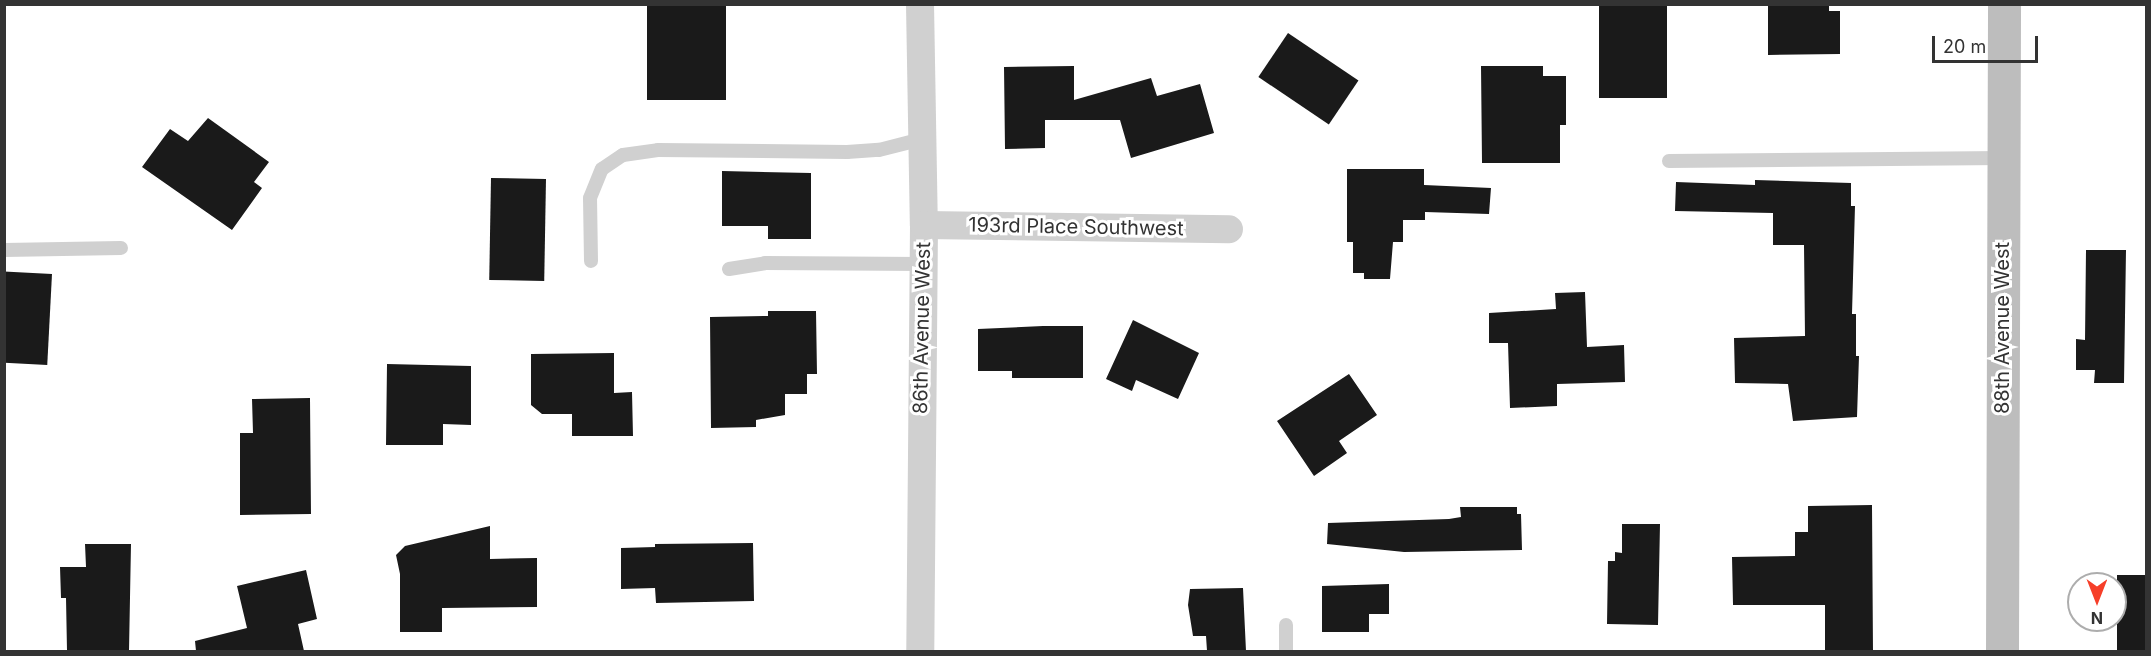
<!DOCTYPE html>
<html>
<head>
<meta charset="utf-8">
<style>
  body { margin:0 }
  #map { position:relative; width:2151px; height:656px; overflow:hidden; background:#fff; font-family:Inter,sans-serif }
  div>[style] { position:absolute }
  .building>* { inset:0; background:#1a1a1a; transform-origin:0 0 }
  .lane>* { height:14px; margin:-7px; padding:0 7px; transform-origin:7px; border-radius:7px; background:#d0d0d0 }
  .street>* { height:28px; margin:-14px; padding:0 14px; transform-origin:14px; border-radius:14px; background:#d0d0d0 }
  .secondary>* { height:33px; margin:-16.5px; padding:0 16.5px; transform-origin:16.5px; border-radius:16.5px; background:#bdbdbd }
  span { translate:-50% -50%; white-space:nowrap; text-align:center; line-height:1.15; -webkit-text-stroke:6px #fff; paint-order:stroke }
  .street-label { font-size:20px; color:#333 }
  .frame { position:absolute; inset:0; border:6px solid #333; pointer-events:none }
  .north { position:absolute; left:2067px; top:572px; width:60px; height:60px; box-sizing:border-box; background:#fff; border:2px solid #adadad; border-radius:50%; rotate:180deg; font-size:16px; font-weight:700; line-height:24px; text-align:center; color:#333 }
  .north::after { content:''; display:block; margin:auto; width:21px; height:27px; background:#f63f29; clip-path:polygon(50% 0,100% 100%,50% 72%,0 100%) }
  .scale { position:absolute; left:1932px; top:36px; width:106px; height:27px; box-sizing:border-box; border:3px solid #333; border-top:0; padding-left:8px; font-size:18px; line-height:21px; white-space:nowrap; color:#333; -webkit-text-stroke:4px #fff; paint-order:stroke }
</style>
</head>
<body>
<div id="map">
  <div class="building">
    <div style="left:647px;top:4px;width:79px;height:96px"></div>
    <div style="left:1599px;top:4px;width:68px;height:94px"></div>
    <div style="clip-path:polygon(1768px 4px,1829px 4px,1829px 11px,1840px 11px,1840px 54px,1768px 55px)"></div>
    <div style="left:1288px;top:33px;width:85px;height:53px;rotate:34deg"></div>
    <div style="clip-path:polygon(1074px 66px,1074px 100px,1151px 78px,1157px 96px,1200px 84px,1214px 133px,1131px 158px,1120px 120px,1045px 120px,1045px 148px,1005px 149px,1004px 67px)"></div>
    <div style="clip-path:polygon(1481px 66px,1543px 66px,1543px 76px,1566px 76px,1566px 125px,1560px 125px,1560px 163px,1482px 163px)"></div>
    <div style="clip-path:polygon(208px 118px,269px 162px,254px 182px,262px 188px,232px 230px,142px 167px,170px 129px,188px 141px)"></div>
    <div style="clip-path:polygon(1347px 169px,1424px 169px,1424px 185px,1491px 188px,1489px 214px,1425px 212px,1425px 220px,1403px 220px,1403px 242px,1393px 242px,1390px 279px,1364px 279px,1364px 273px,1353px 273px,1353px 242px,1347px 242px)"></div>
    <div style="clip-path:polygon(722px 171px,811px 173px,811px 239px,768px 239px,768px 226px,722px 226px)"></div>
    <div style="left:491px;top:178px;width:55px;height:102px;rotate:1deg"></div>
    <div style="clip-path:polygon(1755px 180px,1851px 183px,1851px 206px,1855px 206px,1852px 314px,1856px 314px,1856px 356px,1859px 356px,1857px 417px,1793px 421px,1788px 384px,1735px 383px,1734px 338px,1805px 336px,1804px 245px,1773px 245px,1773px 213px,1675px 211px,1676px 182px,1755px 185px)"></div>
    <div style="clip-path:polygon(2086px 250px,2126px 250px,2124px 383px,2094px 383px,2095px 370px,2076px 370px,2076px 339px,2085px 340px)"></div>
    <div style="left:52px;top:274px;width:91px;height:48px;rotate:93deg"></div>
    <div style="clip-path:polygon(1585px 292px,1587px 347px,1624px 345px,1625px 382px,1557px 384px,1557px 406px,1510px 408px,1508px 343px,1489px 343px,1489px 313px,1556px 309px,1555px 293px)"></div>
    <div style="clip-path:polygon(768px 311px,816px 311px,817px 374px,807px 374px,807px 394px,785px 394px,785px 415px,756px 420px,756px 427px,711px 428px,710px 317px,768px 316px)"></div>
    <div style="clip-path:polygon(1133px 320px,1199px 353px,1178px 399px,1136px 380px,1132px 391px,1106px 379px)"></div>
    <div style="clip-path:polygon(1043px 326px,1083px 326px,1083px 378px,1012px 378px,1012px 371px,978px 371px,978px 329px)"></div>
    <div style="clip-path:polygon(614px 353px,614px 393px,632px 392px,633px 436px,572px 436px,572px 414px,542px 414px,531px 405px,531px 354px)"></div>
    <div style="clip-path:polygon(387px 364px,471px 366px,471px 425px,443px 424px,443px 445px,386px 445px)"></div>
    <div style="clip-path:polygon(1349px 374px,1377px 415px,1339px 441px,1347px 453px,1314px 476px,1277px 421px)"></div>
    <div style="clip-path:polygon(310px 398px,311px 514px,240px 515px,240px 433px,253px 433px,252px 399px)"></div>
    <div style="clip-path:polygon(1872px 505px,1873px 651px,1825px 651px,1825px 605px,1733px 605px,1732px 557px,1795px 556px,1795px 532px,1808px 532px,1808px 506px)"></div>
    <div style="clip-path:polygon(1460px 507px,1517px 507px,1517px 514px,1521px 514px,1522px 550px,1404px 552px,1327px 544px,1328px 523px,1449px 519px,1461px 517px)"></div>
    <div style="clip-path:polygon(1622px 524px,1660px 524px,1658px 625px,1607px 624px,1608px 561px,1615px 561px,1615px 552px,1622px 553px)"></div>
    <div style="clip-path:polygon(490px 526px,490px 559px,537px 558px,537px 607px,442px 608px,442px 632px,400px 632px,400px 574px,396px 555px,405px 546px)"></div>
    <div style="clip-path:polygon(753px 543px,754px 601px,656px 603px,655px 588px,621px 589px,621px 548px,655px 547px,655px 544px)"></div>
    <div style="clip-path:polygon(85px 544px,131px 544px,129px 651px,67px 651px,66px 598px,61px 598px,60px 567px,86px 567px)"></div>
    <div style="clip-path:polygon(306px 570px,317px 619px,298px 624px,304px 651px,196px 651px,195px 641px,247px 628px,237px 586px)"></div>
    <div style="left:2117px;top:575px;width:29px;height:76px"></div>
    <div style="clip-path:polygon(1389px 584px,1389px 614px,1369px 614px,1369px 632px,1322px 632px,1322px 586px)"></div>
    <div style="clip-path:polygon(1243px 588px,1246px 651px,1207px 651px,1206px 636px,1193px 636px,1188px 605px,1190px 589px)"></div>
  </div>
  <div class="lane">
    <div style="left:1669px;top:161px;width:334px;rotate:-0.5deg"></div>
    <div style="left:4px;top:250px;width:117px;rotate:-1deg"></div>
    <div style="left:591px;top:261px;width:63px;rotate:-90.9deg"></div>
    <div style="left:590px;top:198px;width:31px;rotate:-68deg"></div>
    <div style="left:602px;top:169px;width:25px;rotate:-34deg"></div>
    <div style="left:623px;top:155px;width:35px;rotate:-8deg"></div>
    <div style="left:658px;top:150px;width:189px;rotate:0.6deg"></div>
    <div style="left:847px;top:152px;width:32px;rotate:-4deg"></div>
    <div style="left:879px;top:150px;width:44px;rotate:-14.3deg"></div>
    <div style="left:729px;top:269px;width:36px;rotate:-9deg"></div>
    <div style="left:765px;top:263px;width:158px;rotate:0.4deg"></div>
    <div style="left:1286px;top:625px;width:27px;rotate:90deg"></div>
  </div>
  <div class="street">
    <div style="left:920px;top:4px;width:221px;rotate:89deg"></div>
    <div style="left:924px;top:225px;width:427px;rotate:90.5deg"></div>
    <div style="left:924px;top:225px;width:305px;rotate:0.8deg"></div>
  </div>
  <div class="secondary">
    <div style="left:2002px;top:652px;width:648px;rotate:-89.82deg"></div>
  </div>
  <div class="street-label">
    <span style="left:1076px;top:227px;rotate:1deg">193rd Place Southwest</span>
    <span style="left:922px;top:328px;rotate:-89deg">86th Avenue West</span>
    <span style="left:2002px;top:328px;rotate:-90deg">88th Avenue West</span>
  </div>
  <div class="frame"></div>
  <div class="north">N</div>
  <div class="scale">20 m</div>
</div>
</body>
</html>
